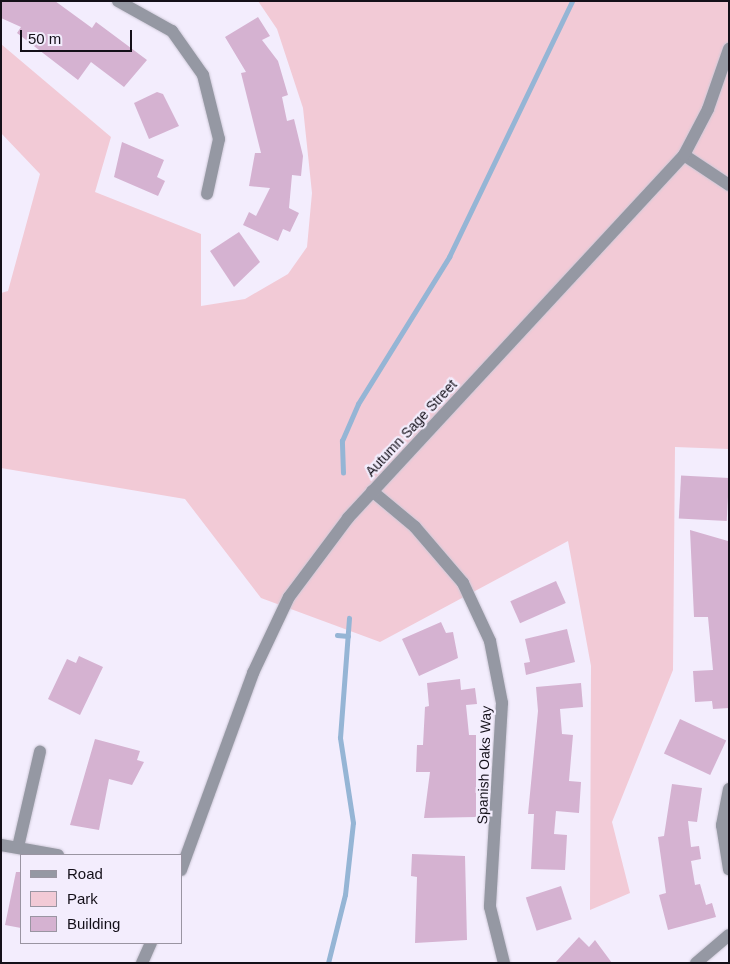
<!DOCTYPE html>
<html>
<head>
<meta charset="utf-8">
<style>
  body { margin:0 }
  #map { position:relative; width:730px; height:964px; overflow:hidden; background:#f3edfd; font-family:Arial,sans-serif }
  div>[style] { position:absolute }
  .green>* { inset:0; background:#f2cad6 }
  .stream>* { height:4.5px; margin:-2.25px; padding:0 2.25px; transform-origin:2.25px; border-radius:2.25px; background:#95b5d5 }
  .building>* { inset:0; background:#d5b2d1; transform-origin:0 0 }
  .roads { filter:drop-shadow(0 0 1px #cfcad9) drop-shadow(0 0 1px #cfcad9) }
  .minor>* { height:12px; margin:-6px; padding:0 6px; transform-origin:6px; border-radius:6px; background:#9598a3 }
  span { translate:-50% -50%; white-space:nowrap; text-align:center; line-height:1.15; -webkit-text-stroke:4.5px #f3edfd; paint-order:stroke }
  .street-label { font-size:14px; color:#141019 }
  .frame { position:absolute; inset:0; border:2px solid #141019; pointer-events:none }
  .legend { position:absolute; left:20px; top:854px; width:162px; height:90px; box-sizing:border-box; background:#f3edfd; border:1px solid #9a95a2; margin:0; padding:6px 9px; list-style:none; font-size:15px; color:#141019 }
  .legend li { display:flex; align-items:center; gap:10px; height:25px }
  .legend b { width:25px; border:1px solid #9a95a2 }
  .scale { position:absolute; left:20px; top:30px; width:112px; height:22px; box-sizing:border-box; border:2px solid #141019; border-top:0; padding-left:6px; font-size:15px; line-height:18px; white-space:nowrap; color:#141019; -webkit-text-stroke:4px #f3edfd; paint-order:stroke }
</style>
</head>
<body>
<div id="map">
  <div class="green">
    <div style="clip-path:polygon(258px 1px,729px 1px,729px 449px,675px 447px,673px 670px,612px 822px,630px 893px,590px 910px,591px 666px,568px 541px,380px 642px,261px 598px,185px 499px,1px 468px,1px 293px,8px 291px,40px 174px,1px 133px,1px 44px,111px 137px,95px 192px,201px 234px,201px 306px,245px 299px,288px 274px,307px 247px,312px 193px,303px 108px,277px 29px)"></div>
  </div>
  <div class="stream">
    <div style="left:343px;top:473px;width:32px;rotate:-92deg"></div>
    <div style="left:342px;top:441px;width:40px;rotate:-66.6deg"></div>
    <div style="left:358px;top:404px;width:173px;rotate:-58.2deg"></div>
    <div style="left:449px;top:257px;width:284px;rotate:-64.3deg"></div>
    <div style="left:337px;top:635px;width:11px;rotate:5deg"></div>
    <div style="left:328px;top:963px;width:70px;rotate:-76deg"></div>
    <div style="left:345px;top:895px;width:72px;rotate:-83.7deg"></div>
    <div style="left:353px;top:823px;width:86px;rotate:-98.7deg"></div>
    <div style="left:340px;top:738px;width:120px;rotate:-85.7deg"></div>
  </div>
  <div class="building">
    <div style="clip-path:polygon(1px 1px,55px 1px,92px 28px,96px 22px,147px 60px,124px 87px,91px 62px,78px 80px,17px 33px,21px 27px,1px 18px)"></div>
    <div style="clip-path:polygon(258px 17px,270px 36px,262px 40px,278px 61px,288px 95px,282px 97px,287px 121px,294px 119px,303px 156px,301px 176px,292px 175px,289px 208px,299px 213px,290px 232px,283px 229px,278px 241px,243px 225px,249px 212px,256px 216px,270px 188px,249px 186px,255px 153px,261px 153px,241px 73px,246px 72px,225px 37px)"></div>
    <div style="clip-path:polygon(157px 92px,163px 94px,179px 126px,149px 139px,134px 103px)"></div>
    <div style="clip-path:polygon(122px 142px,164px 160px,157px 177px,165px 181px,158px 196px,114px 177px)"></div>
    <div style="clip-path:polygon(239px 232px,260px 262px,234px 287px,210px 251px)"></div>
    <div style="left:729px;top:478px;width:43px;height:48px;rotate:93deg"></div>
    <div style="clip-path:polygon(690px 530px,728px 541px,729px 708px,713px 709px,712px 701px,695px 702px,693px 671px,713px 670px,708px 617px,694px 617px)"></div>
    <div style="left:556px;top:581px;width:24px;height:50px;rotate:66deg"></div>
    <div style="clip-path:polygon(441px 622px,446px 633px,453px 632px,458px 658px,419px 676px,402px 639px)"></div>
    <div style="clip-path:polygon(567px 629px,575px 662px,526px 675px,524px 663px,530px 662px,525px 639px)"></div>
    <div style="clip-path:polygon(79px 656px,103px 667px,80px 715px,48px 699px,67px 659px,76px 663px)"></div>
    <div style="clip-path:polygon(460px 679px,461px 690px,475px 688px,477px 704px,466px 705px,469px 735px,476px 735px,476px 817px,424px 818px,430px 772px,416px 772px,417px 745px,423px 745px,425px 707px,429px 706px,427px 683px)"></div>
    <div style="clip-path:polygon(581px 683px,583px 707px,560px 709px,562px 734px,573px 735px,569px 781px,581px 782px,579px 813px,556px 811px,554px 834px,567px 835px,565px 870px,531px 869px,534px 814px,528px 814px,538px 711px,536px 687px)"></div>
    <div style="left:680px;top:719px;width:51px;height:38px;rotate:25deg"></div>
    <div style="clip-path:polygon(95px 739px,140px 751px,137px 760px,144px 762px,132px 785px,109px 779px,99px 830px,70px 825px)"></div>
    <div style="clip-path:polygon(672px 784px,702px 788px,697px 822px,688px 821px,691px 847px,699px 846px,701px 859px,691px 861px,695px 885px,700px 884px,706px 905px,712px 903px,716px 917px,668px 930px,659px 895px,666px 893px,658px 837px,664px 836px)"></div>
    <div style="clip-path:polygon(412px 854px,465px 856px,467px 940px,415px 943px,417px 877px,411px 876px)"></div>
    <div style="clip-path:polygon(16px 872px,21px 872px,21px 928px,5px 925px)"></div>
    <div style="left:561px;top:886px;width:35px;height:37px;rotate:72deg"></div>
    <div style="clip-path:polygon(579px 937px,589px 947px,595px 940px,612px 963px,555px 963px)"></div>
  </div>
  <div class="roads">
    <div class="minor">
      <div style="left:118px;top:1px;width:62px;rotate:29.1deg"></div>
      <div style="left:172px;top:31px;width:54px;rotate:54.8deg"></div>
      <div style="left:203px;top:75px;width:66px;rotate:76deg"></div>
      <div style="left:219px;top:139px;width:56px;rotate:102.3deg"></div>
      <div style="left:684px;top:155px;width:54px;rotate:33.7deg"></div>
      <div style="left:372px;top:491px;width:56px;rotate:39.9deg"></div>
      <div style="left:415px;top:527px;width:74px;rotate:49.4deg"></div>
      <div style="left:463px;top:583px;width:64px;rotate:65deg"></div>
      <div style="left:490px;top:641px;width:63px;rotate:79deg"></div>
      <div style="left:502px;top:703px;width:204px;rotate:93.4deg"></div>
      <div style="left:490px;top:907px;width:58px;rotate:76deg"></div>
      <div style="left:729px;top:789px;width:37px;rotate:101deg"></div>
      <div style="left:722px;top:825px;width:45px;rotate:81deg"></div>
      <div style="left:1px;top:845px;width:58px;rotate:10deg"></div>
      <div style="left:18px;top:847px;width:98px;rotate:-77deg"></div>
      <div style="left:181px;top:870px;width:210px;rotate:-69.9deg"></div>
      <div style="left:253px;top:673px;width:84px;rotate:-64.7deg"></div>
      <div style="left:289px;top:597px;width:99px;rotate:-53.2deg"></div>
      <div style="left:348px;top:518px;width:495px;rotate:-47.2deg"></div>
      <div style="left:684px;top:155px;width:52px;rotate:-62.4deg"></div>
      <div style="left:708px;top:109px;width:64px;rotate:-70.7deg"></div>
      <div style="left:142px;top:963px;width:22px;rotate:-66deg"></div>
      <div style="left:696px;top:963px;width:43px;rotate:-40.3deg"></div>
    </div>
  </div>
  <div class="street-label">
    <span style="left:411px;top:428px;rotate:-47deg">Autumn Sage Street</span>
    <span style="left:484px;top:765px;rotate:-88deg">Spanish Oaks Way</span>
  </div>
  <div class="frame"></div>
  <ul class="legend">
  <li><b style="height:6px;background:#9598a3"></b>Road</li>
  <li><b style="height:14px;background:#f2cad6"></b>Park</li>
  <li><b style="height:14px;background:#d5b2d1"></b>Building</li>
  </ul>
  <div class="scale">50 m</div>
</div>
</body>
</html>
